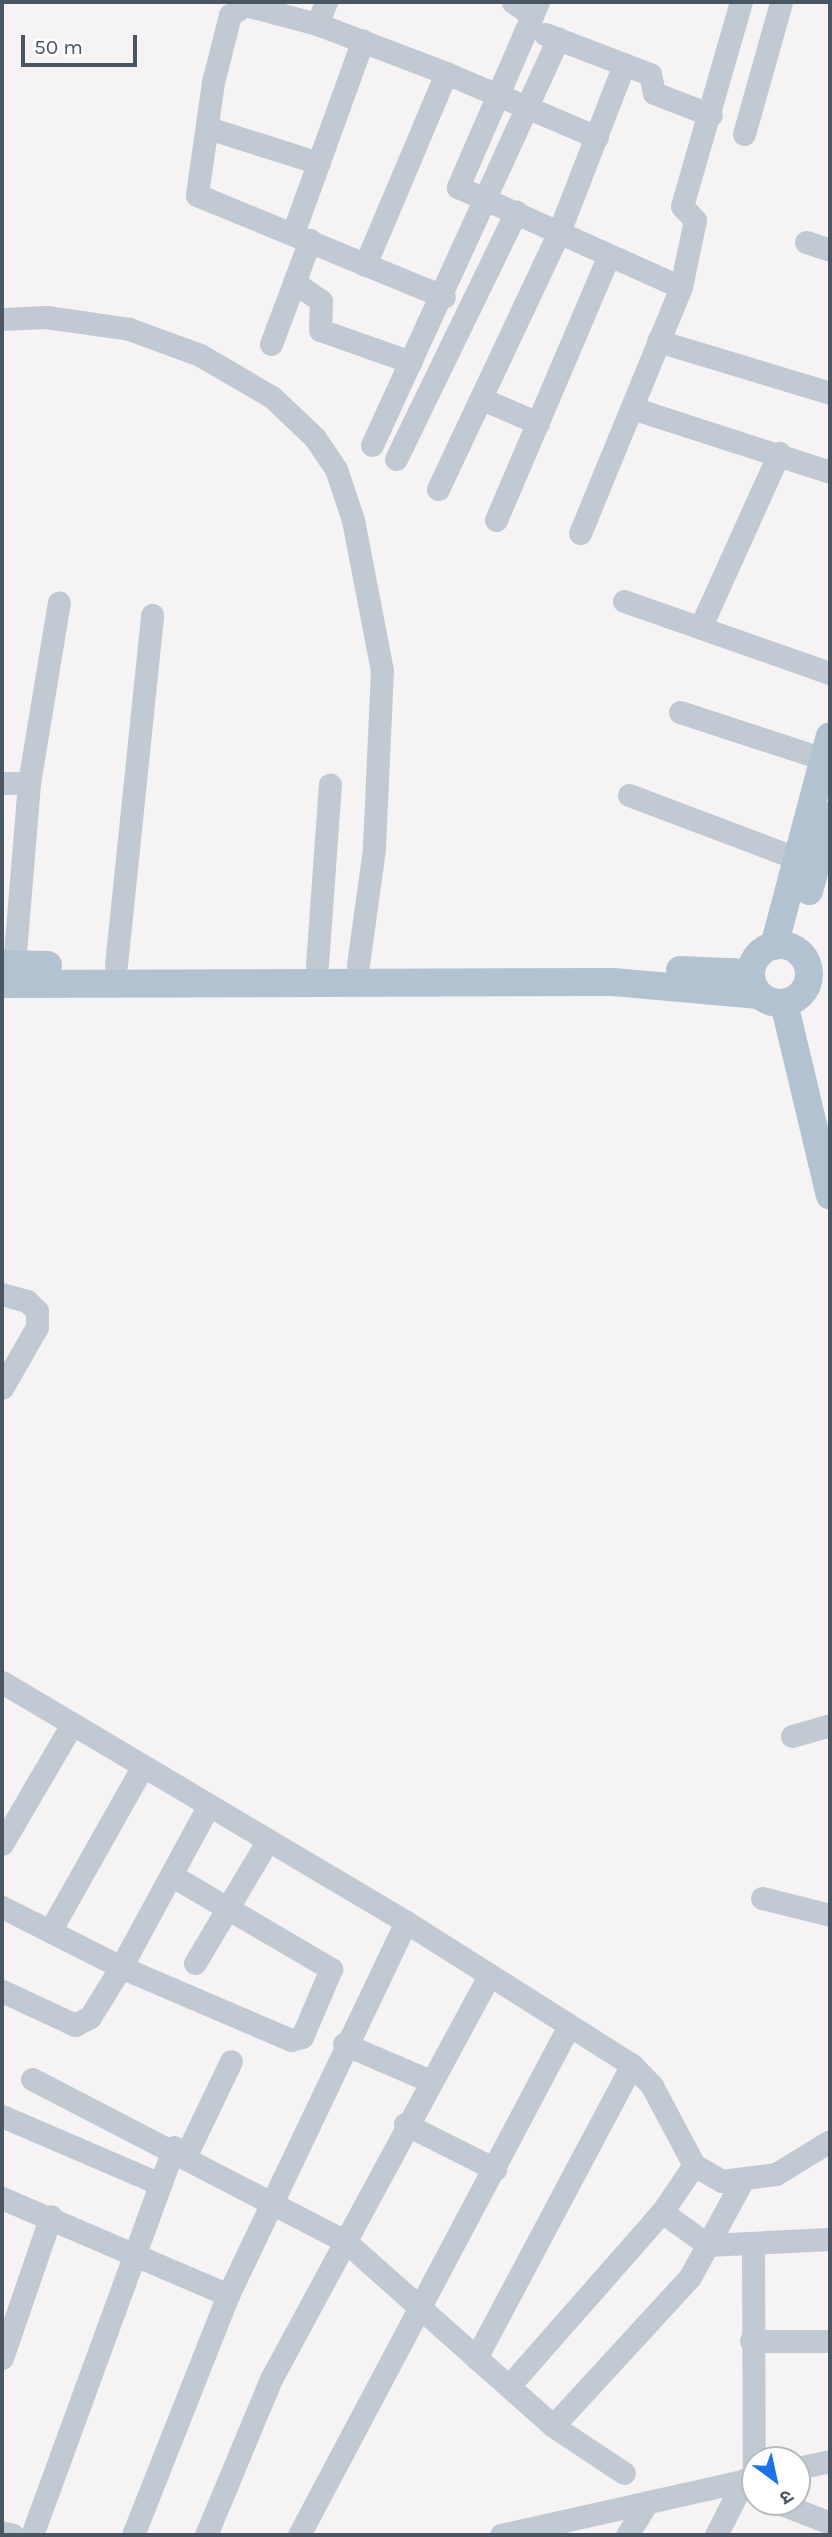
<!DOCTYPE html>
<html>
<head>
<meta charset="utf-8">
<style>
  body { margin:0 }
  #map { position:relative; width:832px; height:2537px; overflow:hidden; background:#f5f3f3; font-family:Karla,"Noto Sans Devanagari",sans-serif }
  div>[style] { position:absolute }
  .minor>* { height:23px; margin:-11.5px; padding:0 11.5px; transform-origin:11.5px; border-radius:11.5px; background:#c1cad2 }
  .major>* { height:28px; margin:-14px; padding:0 14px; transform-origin:14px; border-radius:14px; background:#b3c2d1 }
  .major>.ring { margin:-14px; padding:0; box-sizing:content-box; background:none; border:28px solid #b3c2d1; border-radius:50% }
  span { translate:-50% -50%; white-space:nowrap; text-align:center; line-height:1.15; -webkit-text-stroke:6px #fff; paint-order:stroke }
  .frame { position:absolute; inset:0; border:4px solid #4a5661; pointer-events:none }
  .north { position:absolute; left:741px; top:2446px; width:70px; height:70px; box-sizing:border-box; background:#fff; border:2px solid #b7bbc0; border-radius:50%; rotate:147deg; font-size:19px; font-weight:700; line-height:28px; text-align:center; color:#4a5661 }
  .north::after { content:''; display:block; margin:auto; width:24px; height:32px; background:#1a73e8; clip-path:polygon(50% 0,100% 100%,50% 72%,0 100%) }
  .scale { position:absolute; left:21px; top:35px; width:116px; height:32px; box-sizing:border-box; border:4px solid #4a5661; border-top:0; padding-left:9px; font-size:21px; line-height:24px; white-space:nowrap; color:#4a5661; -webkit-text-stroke:5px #fff; paint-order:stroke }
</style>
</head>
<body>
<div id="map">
  <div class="minor">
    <div style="left:326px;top:2px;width:24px;rotate:112deg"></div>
    <div style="left:317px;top:24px;width:74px;rotate:-165.2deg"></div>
    <div style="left:245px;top:5px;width:18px;rotate:146deg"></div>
    <div style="left:230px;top:15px;width:69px;rotate:104.2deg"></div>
    <div style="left:213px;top:82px;width:114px;rotate:98.1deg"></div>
    <div style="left:197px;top:195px;width:267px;rotate:22.4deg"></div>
    <div style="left:513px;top:2px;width:23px;rotate:34deg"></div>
    <div style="left:538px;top:2px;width:202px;rotate:113.4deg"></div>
    <div style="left:458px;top:187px;width:244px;rotate:24.2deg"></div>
    <div style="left:681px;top:287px;width:266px;rotate:112.3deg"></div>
    <div style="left:317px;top:24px;width:138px;rotate:20.8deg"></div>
    <div style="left:545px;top:34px;width:112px;rotate:20.9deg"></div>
    <div style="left:650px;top:74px;width:19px;rotate:78deg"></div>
    <div style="left:654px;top:93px;width:61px;rotate:21.1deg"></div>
    <div style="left:208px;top:128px;width:116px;rotate:17.5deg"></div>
    <div style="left:744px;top:134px;width:137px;rotate:-74.3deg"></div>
    <div style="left:293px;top:233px;width:205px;rotate:-70.1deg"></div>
    <div style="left:806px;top:242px;width:25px;rotate:18deg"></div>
    <div style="left:365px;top:265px;width:208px;rotate:-67.1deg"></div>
    <div style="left:446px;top:73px;width:164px;rotate:23deg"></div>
    <div style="left:294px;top:282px;width:33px;rotate:35deg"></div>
    <div style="left:321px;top:301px;width:29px;rotate:92deg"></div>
    <div style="left:320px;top:330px;width:96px;rotate:19.4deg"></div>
    <div style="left:681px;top:287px;width:68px;rotate:-78.2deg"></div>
    <div style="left:695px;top:220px;width:19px;rotate:-133deg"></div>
    <div style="left:682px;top:206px;width:212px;rotate:-73.9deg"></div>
    <div style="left:2px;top:319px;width:44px;rotate:-2.6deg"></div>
    <div style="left:46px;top:317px;width:84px;rotate:8.2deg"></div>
    <div style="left:129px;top:329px;width:76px;rotate:20.1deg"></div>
    <div style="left:200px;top:355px;width:83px;rotate:30.3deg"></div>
    <div style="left:272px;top:397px;width:59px;rotate:43.6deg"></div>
    <div style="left:315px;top:438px;width:37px;rotate:56deg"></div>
    <div style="left:336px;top:469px;width:54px;rotate:71.6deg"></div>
    <div style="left:353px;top:520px;width:153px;rotate:79.1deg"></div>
    <div style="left:382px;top:670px;width:179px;rotate:92.6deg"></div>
    <div style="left:374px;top:849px;width:117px;rotate:97.9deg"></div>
    <div style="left:658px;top:341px;width:180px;rotate:16.8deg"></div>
    <div style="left:271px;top:344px;width:111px;rotate:-69.4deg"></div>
    <div style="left:482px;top:399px;width:61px;rotate:23.2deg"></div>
    <div style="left:632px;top:408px;width:208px;rotate:17.9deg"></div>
    <div style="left:372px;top:445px;width:447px;rotate:-65.4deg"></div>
    <div style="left:396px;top:459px;width:275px;rotate:-64.1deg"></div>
    <div style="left:438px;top:489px;width:284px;rotate:-64.8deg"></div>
    <div style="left:559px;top:232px;width:180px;rotate:-68.8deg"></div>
    <div style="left:496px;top:520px;width:286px;rotate:-66.9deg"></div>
    <div style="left:624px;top:601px;width:218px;rotate:19.3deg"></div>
    <div style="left:701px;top:626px;width:190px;rotate:-65.7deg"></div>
    <div style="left:680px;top:712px;width:151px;rotate:18.1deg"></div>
    <div style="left:2px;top:783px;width:27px"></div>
    <div style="left:29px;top:783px;width:182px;rotate:94.7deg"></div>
    <div style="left:29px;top:783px;width:183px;rotate:-80.6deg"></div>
    <div style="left:629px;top:795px;width:181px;rotate:20.7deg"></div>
    <div style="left:116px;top:965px;width:352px;rotate:-84.1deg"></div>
    <div style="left:317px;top:965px;width:181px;rotate:-85.9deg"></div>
    <div style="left:2px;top:1294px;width:26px;rotate:16deg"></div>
    <div style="left:27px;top:1301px;width:14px;rotate:45deg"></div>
    <div style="left:37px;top:1311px;width:16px;rotate:90deg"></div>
    <div style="left:37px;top:1327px;width:70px;rotate:119.8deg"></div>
    <div style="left:2px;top:1682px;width:470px;rotate:30.7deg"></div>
    <div style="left:406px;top:1922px;width:267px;rotate:32.3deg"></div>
    <div style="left:632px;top:2065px;width:29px;rotate:46deg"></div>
    <div style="left:652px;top:2086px;width:89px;rotate:62deg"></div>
    <div style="left:694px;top:2165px;width:32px;rotate:30deg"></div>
    <div style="left:722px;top:2181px;width:54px;rotate:-7.4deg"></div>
    <div style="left:776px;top:2174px;width:63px;rotate:-31.4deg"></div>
    <div style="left:792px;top:1736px;width:40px;rotate:-16deg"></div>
    <div style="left:2px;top:1844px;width:139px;rotate:-59.7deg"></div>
    <div style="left:171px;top:1875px;width:186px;rotate:30.4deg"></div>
    <div style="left:331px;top:1969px;width:74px;rotate:113.1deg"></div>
    <div style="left:302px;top:2037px;width:11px;rotate:165deg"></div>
    <div style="left:291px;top:2040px;width:185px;rotate:-156.8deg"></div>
    <div style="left:121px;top:1967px;width:184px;rotate:-61.5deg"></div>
    <div style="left:762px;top:1898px;width:70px;rotate:14deg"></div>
    <div style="left:2px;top:1907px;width:133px;rotate:26.8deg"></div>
    <div style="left:121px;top:1967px;width:59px;rotate:121.8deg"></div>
    <div style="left:90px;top:2017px;width:17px;rotate:152deg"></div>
    <div style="left:75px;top:2025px;width:81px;rotate:-155deg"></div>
    <div style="left:50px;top:1931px;width:189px;rotate:-60.6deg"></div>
    <div style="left:195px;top:1963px;width:143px;rotate:-59.3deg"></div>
    <div style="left:344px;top:2044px;width:91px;rotate:23.2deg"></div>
    <div style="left:32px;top:2079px;width:354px;rotate:27.4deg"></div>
    <div style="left:346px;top:2242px;width:277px;rotate:41.6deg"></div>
    <div style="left:553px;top:2426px;width:85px;rotate:33.5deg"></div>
    <div style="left:2px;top:2116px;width:172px;rotate:23.3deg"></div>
    <div style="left:405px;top:2124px;width:101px;rotate:26.6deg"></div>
    <div style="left:186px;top:2155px;width:104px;rotate:-64.4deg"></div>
    <div style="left:2px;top:2198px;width:246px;rotate:23.2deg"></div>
    <div style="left:228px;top:2295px;width:413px;rotate:-64.5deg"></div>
    <div style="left:662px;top:2212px;width:57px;rotate:35.7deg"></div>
    <div style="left:708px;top:2245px;width:122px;rotate:-2.8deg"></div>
    <div style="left:753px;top:2245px;width:233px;rotate:89.8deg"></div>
    <div style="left:751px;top:2341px;width:79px"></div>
    <div style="left:2px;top:2358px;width:150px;rotate:-71deg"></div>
    <div style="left:476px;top:2358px;width:332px;rotate:-62deg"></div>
    <div style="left:509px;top:2386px;width:232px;rotate:-48.7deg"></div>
    <div style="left:662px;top:2212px;width:57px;rotate:-55.8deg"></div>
    <div style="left:553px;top:2426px;width:202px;rotate:-47.4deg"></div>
    <div style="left:690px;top:2277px;width:107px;rotate:-61.5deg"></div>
    <div style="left:797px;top:2468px;width:34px;rotate:-12deg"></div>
    <div style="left:784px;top:2505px;width:49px;rotate:21.4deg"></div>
    <div style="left:2px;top:2532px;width:11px;rotate:15deg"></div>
    <div style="left:32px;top:2535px;width:413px;rotate:-69.9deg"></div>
    <div style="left:133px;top:2535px;width:258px;rotate:-68.4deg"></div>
    <div style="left:206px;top:2535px;width:169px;rotate:-67.4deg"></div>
    <div style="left:271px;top:2379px;width:459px;rotate:-61.6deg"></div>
    <div style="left:299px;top:2535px;width:576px;rotate:-62.06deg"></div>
    <div style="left:501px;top:2535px;width:260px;rotate:-12.6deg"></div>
    <div style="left:627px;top:2535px;width:39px;rotate:-58deg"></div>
    <div style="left:716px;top:2535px;width:62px;rotate:-63deg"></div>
  </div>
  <div class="major">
    <div style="left:809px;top:891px;width:78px;rotate:-74.4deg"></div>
    <div class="ring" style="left:751px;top:945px;width:30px;height:30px"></div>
    <div style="left:774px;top:946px;width:217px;rotate:-75.1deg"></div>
    <div style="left:2px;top:964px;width:46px;rotate:1.2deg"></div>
    <div style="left:680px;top:970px;width:71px;rotate:2.4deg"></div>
    <div style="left:2px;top:984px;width:611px;rotate:-0.19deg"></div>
    <div style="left:613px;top:982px;width:147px;rotate:5.1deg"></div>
    <div style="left:784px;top:1003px;width:198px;rotate:76.6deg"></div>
  </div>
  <div class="frame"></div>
  <div class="north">उ</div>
  <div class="scale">50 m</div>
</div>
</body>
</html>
